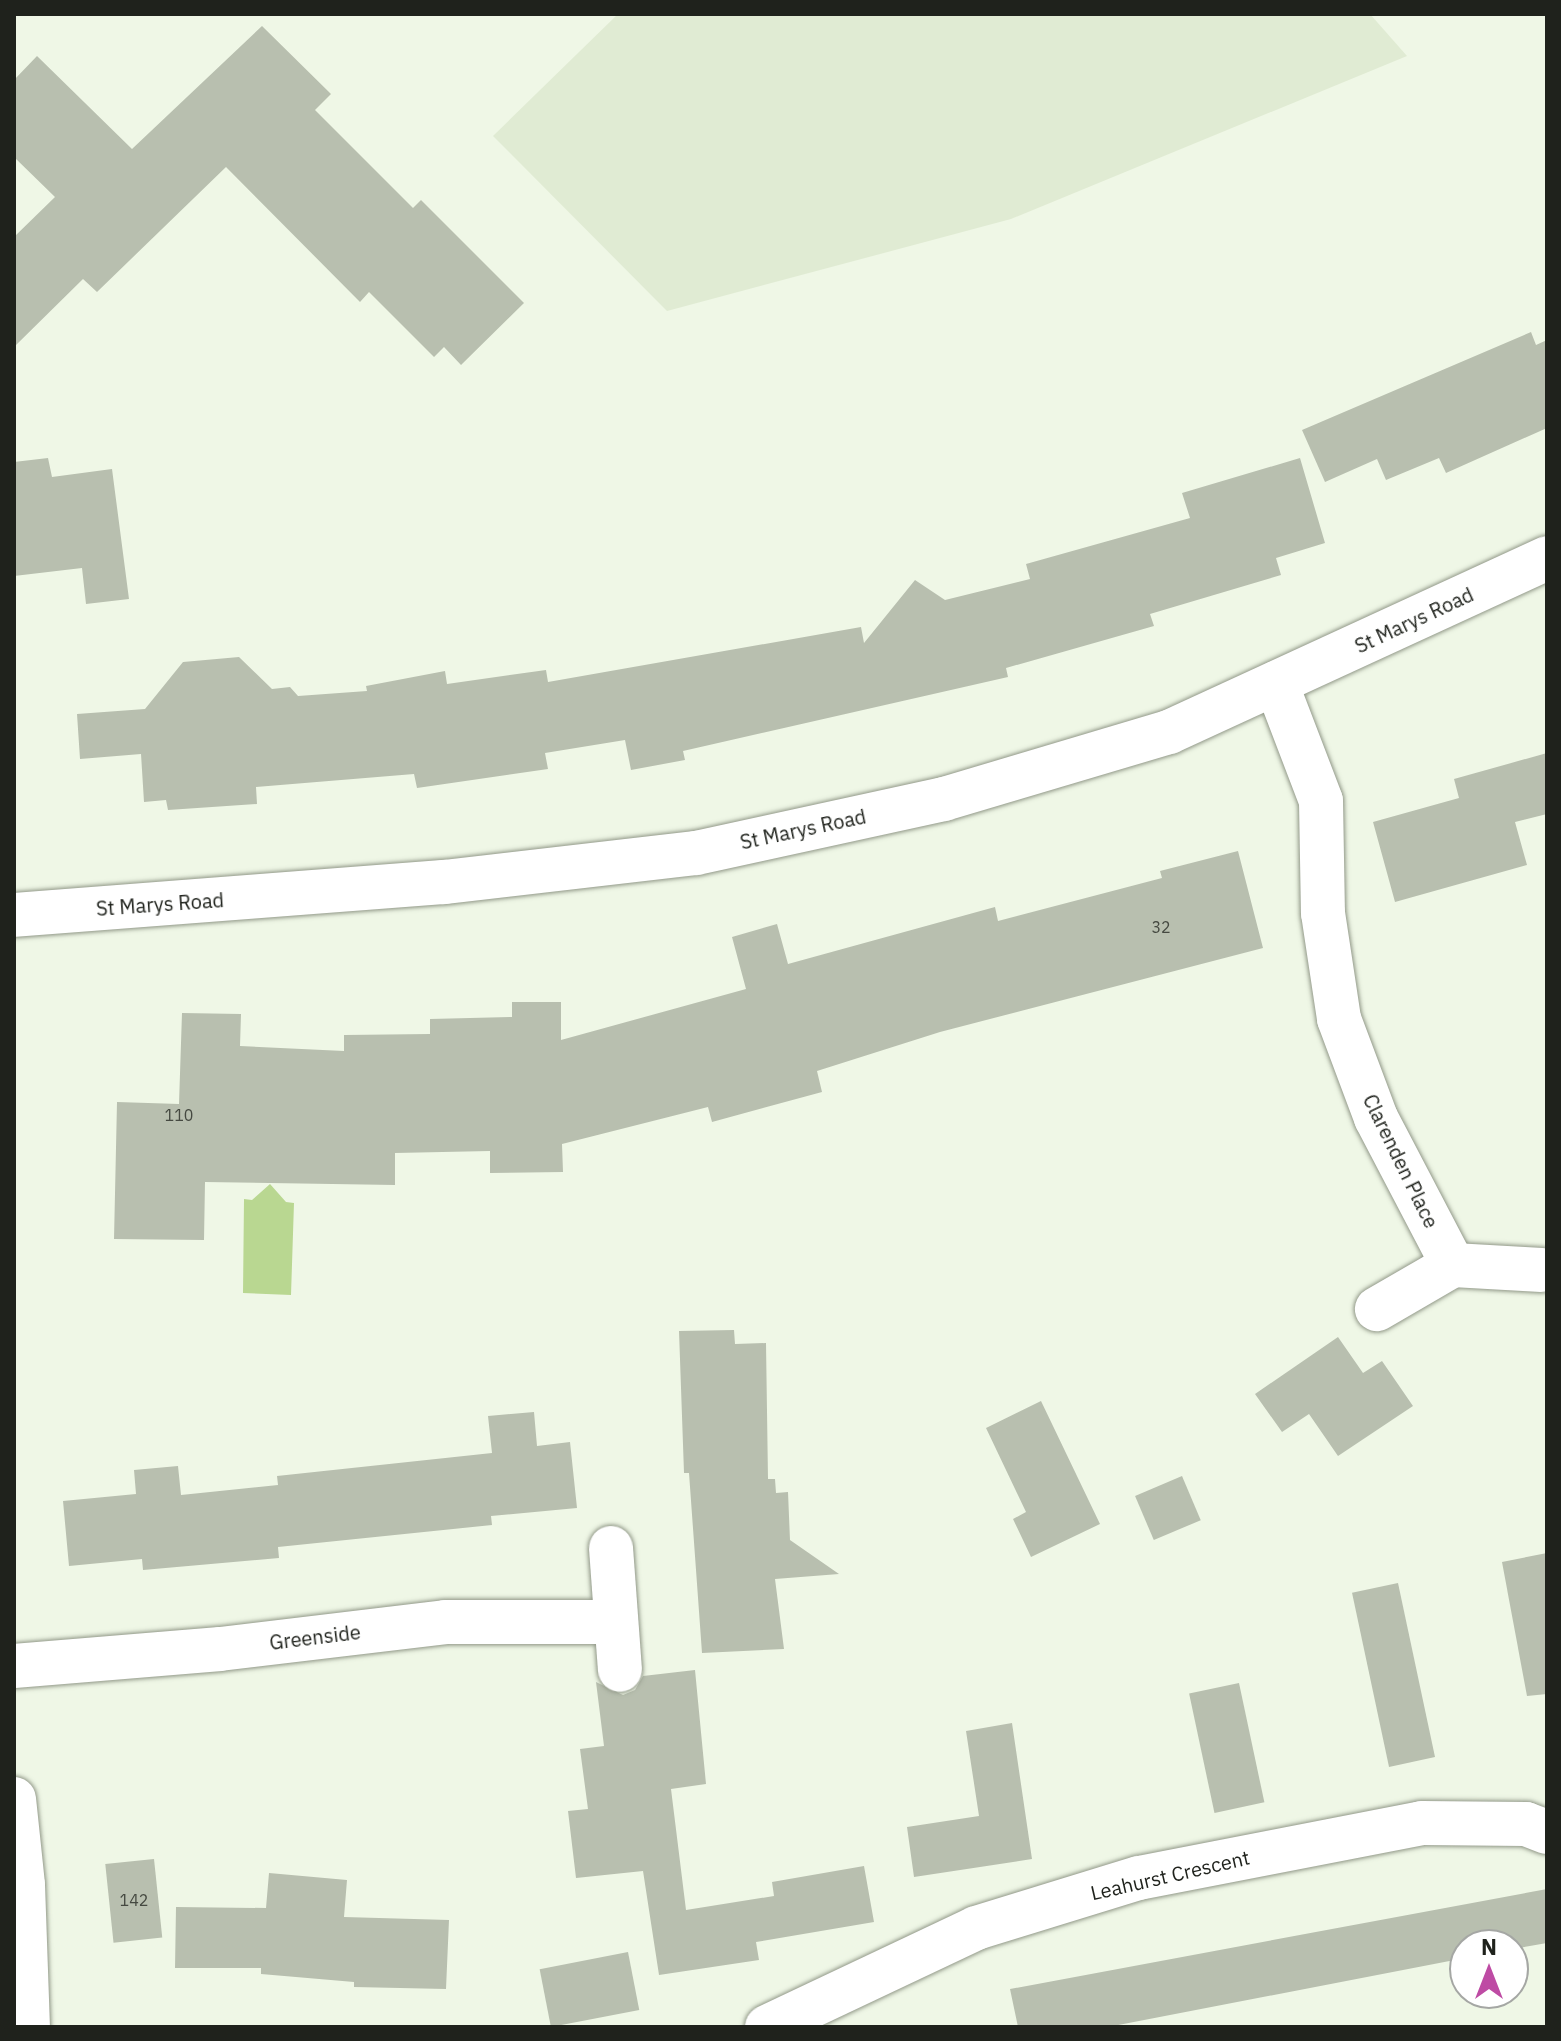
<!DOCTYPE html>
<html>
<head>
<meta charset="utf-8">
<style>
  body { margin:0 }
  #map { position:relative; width:1561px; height:2041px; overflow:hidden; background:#eff7e6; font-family:"IBM Plex Sans",sans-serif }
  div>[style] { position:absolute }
  .built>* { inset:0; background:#e0ebd3 }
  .water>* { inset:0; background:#b9d791 }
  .building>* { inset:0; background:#b8bfaf; transform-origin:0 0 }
  .roads { filter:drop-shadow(0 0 2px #929989) drop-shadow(0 0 2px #929989) }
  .minor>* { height:44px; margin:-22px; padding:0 22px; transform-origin:22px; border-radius:22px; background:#fff }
  .tertiary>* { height:44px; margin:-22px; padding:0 22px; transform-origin:22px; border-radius:22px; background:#fff }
  .primary>* { height:44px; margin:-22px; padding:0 22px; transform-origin:22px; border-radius:22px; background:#fff }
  span { translate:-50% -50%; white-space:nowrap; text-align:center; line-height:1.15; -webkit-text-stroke:6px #fff; paint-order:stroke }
  .number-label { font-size:16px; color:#454941 }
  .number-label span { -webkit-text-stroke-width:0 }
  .street-label { font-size:20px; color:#1f221c }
  .frame { position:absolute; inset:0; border:16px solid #1f221c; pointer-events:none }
  .north { position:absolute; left:1449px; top:1929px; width:80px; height:80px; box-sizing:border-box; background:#fff; border:2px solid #a5a7a4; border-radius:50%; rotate:0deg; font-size:22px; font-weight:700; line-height:32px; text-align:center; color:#1f221c }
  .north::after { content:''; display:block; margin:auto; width:28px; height:36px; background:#be4ba4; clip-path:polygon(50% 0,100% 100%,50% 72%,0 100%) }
</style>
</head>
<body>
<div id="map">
  <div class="built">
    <div style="clip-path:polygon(618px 14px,1370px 14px,1407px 56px,1011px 219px,667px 311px,493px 136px)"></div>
  </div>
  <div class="water">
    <div style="clip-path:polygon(270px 1184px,286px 1202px,294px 1203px,291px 1295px,243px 1293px,244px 1199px,252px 1200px)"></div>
  </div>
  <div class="building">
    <div style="clip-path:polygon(262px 26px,331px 94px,315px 110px,413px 208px,421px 200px,524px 303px,461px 365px,444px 347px,434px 357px,369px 292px,360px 302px,226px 167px,97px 292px,83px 279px,14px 347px,14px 237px,55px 197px,14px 157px,14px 80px,37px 56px,132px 149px)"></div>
    <div style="clip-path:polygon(1531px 332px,1536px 345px,1547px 340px,1547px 428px,1446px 473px,1439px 458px,1386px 480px,1377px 459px,1325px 482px,1302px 430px)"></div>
    <div style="clip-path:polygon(48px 458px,52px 477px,112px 469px,129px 599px,86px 604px,82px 568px,14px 576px,14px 462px)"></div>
    <div style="clip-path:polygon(1300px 458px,1325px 543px,1276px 558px,1281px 575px,1150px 614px,1154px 626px,1006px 668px,1008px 677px,683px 751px,685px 760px,631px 770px,625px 740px,545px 753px,548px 769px,417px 788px,414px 774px,256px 787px,257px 804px,168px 810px,166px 800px,144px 802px,141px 754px,80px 759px,77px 714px,145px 709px,183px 662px,239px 657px,272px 689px,290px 687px,298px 696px,367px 691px,366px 686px,445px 671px,447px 684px,546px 670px,548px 682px,861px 627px,864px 643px,915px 580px,945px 600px,1030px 579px,1026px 564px,1190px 518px,1182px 493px)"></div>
    <div style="clip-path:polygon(1547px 753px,1547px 814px,1515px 822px,1527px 865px,1395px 902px,1373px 822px,1459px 798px,1454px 779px)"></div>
    <div style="clip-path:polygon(1238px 851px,1263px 948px,940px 1032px,817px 1071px,822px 1092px,712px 1122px,708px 1107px,562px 1144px,563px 1172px,490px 1173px,490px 1151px,395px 1153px,395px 1185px,205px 1182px,204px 1240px,114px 1239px,117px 1102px,179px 1104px,182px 1013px,241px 1014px,240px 1046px,344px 1051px,344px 1035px,430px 1034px,430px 1019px,512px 1017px,512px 1002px,561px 1002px,561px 1040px,746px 989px,732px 937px,777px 924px,788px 964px,995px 907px,998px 921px,1162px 878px,1160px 871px)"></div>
    <div style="clip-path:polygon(734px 1330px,735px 1344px,766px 1343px,768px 1479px,775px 1479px,776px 1493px,788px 1492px,790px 1540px,839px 1574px,775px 1579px,784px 1649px,702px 1653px,689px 1473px,684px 1473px,679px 1331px)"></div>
    <div style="clip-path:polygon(1338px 1337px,1363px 1373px,1382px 1361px,1413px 1406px,1338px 1456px,1309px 1414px,1282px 1432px,1255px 1394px)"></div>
    <div style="clip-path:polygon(1041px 1401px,1100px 1524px,1031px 1557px,1013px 1519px,1026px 1512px,986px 1428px)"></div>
    <div style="clip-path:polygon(534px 1412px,537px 1446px,570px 1442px,577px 1508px,491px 1516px,492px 1525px,278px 1547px,279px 1558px,143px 1570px,142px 1559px,69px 1566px,63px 1501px,136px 1494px,134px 1470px,178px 1466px,181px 1495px,278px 1485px,277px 1476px,492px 1453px,488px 1416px)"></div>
    <div style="left:1182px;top:1476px;width:48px;height:51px;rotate:67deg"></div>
    <div style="clip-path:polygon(1547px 1553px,1547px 1694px,1527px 1696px,1502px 1562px)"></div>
    <div style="left:1398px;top:1583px;width:178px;height:47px;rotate:78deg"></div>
    <div style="clip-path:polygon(695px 1670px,706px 1784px,671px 1789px,686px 1910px,774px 1896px,772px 1882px,864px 1866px,874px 1922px,756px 1942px,759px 1960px,659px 1975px,643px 1871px,576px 1878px,568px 1811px,588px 1809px,580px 1749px,604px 1746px,596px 1682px,623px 1695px,635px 1690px,643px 1676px)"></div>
    <div style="left:1239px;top:1683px;width:122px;height:51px;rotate:78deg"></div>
    <div style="clip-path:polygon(1012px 1723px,1032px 1859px,914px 1877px,907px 1827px,979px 1816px,966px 1731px)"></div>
    <div style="left:154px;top:1859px;width:79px;height:49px;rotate:84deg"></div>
    <div style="clip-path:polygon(269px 1873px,347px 1880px,344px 1917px,449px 1920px,446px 1989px,354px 1987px,354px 1982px,261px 1974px,261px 1968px,175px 1968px,176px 1907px,266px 1908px)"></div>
    <div style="clip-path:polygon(1547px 1889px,1547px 1943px,1513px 1949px,1465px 1945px,1465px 1958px,1108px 2027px,1018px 2027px,1010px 1989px)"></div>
    <div style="left:628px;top:1952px;width:59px;height:90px;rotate:79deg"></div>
  </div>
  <div class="roads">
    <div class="minor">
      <div style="left:1276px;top:683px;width:126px;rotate:69.1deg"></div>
      <div style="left:1321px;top:801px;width:112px;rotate:89deg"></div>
      <div style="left:1323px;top:913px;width:107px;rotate:81.4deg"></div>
      <div style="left:1339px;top:1019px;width:106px;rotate:69.5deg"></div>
      <div style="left:1376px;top:1118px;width:166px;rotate:62.4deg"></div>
      <div style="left:1453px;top:1265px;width:88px;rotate:149.9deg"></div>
      <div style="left:1453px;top:1265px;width:89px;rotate:3.2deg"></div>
      <div style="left:611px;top:1548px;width:122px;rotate:85.8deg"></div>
      <div style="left:14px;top:1666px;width:207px;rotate:-4.7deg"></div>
      <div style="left:220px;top:1649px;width:227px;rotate:-6.8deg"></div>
      <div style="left:445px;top:1622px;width:171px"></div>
      <div style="left:767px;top:2027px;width:231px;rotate:-25.3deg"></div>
      <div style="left:976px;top:1928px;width:170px;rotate:-17.1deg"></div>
      <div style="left:1139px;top:1878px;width:288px;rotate:-11deg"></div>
      <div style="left:1422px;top:1823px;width:104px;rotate:0.6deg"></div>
      <div style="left:1526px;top:1824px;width:22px;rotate:21deg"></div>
    </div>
    <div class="tertiary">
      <div style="left:14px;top:915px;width:431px;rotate:-4.4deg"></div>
      <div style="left:444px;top:882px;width:254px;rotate:-6.6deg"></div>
      <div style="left:696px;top:853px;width:254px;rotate:-12.3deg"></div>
      <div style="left:944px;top:799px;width:235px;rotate:-16.6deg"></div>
      <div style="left:1169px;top:732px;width:416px;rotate:-24.7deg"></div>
    </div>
    <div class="primary">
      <div style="left:14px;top:1799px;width:86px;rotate:84deg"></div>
      <div style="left:23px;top:1885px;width:142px;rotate:88deg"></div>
    </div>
  </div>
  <div class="number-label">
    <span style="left:1161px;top:927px">32</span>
    <span style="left:179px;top:1115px">110</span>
    <span style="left:134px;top:1900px">142</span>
  </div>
  <div class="street-label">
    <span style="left:1414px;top:620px;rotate:-25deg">St Marys Road</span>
    <span style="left:803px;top:829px;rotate:-12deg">St Marys Road</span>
    <span style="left:160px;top:904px;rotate:-4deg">St Marys Road</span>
    <span style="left:1401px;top:1161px;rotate:64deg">Clarenden Place</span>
    <span style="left:315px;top:1637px;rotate:-7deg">Greenside</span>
    <span style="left:1170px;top:1875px;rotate:-13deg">Leahurst Crescent</span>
  </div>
  <div class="frame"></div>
  <div class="north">N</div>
</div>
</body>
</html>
